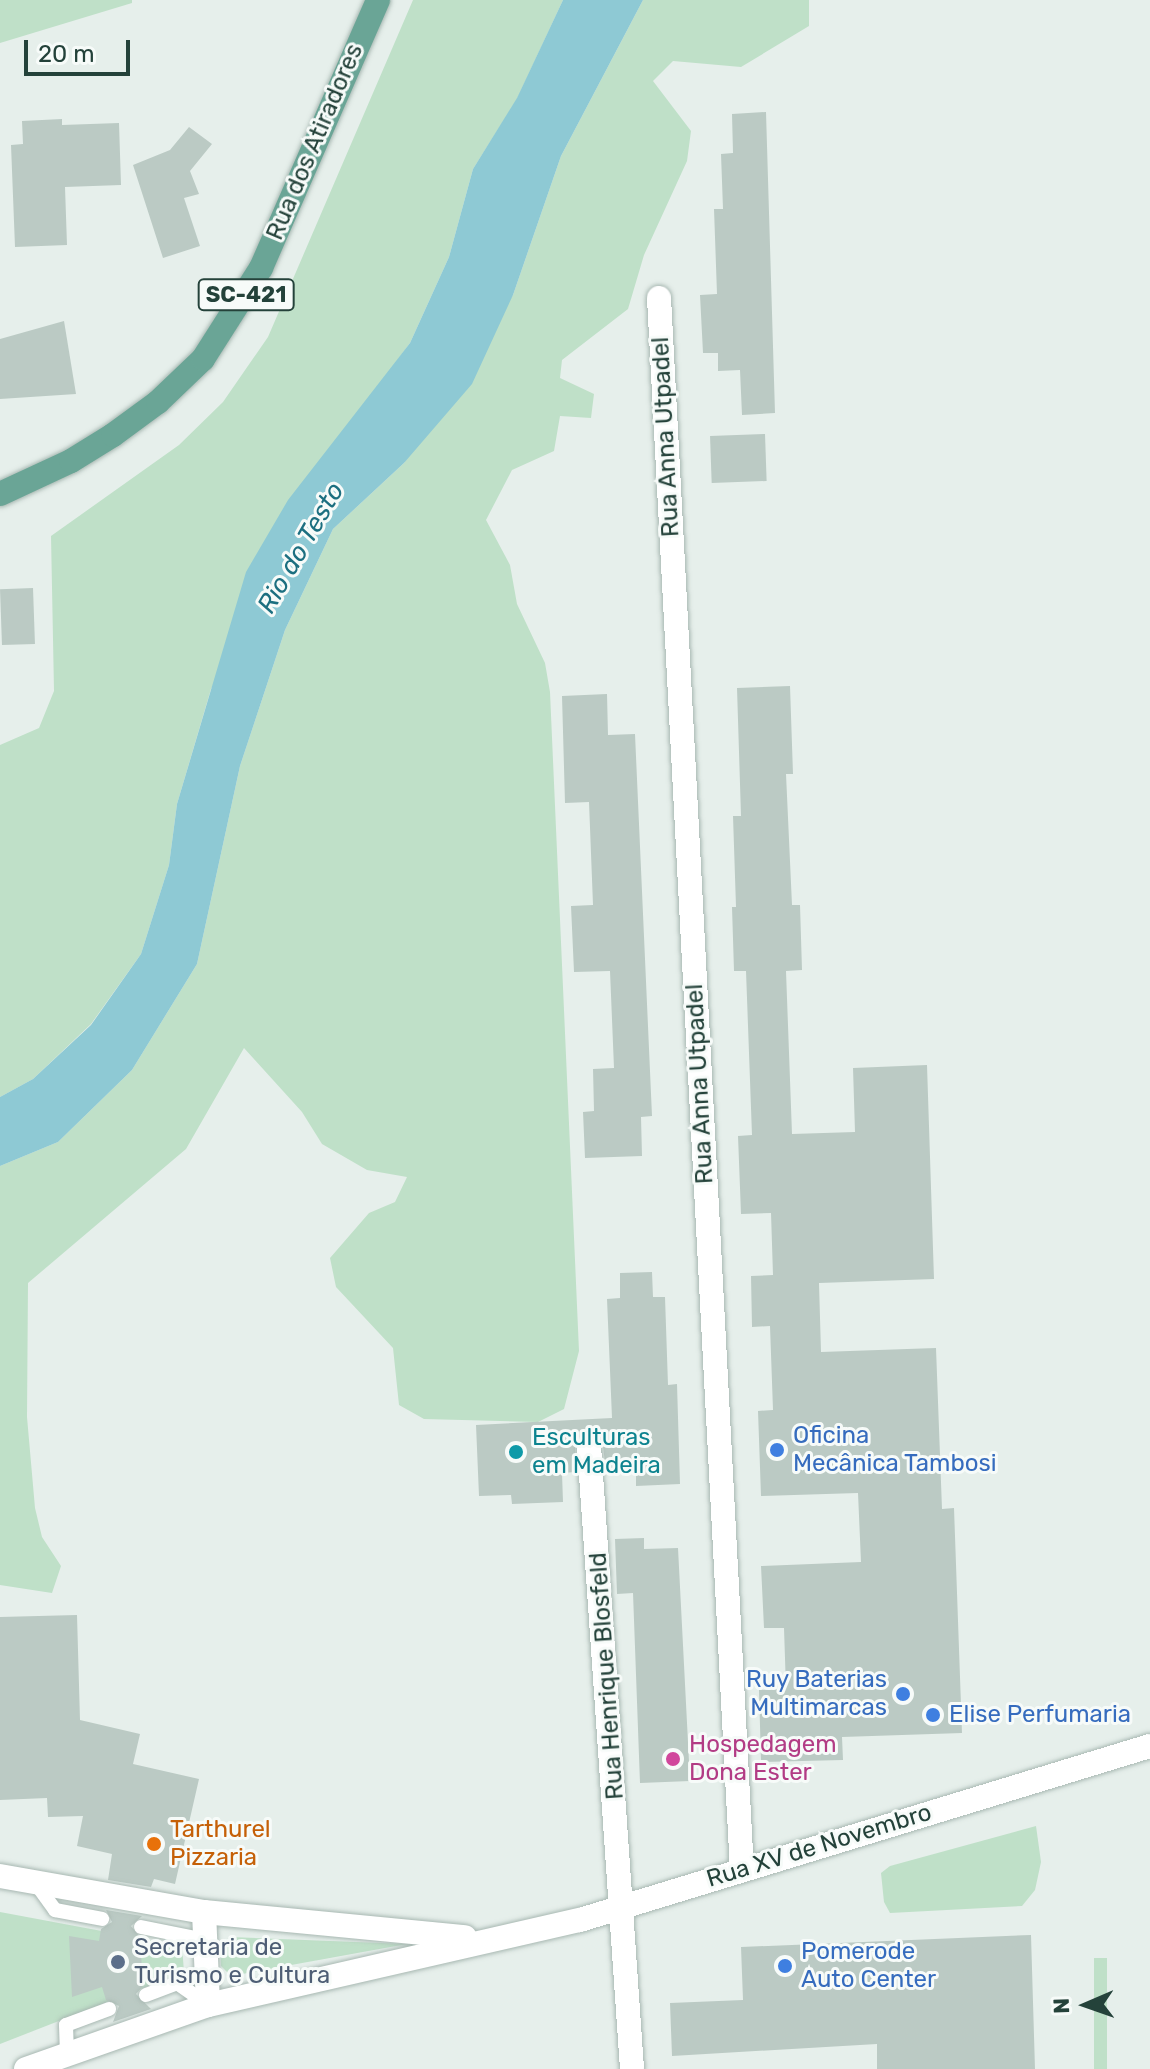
<!DOCTYPE html>
<html>
<head>
<meta charset="utf-8">
<style>
  body { margin:0 }
  #map { position:relative; width:1150px; height:2069px; overflow:hidden; background:#e6efeb; font-family:Rubik,sans-serif }
  div>[style] { position:absolute }
  .green>* { inset:0; background:#bfe0c8; transform-origin:0 0 }
  .water>* { inset:0; background:#8ec9d4 }
  .building>* { inset:0; background:#bbcac4; transform-origin:0 0 }
  .roads { filter:drop-shadow(0 0 2px #a8b8b2) drop-shadow(0 0 2px #a8b8b2) }
  .lane>* { height:14px; margin:-7px; padding:0 7px; transform-origin:7px; border-radius:7px; background:#fff }
  .street>* { height:24px; margin:-12px; padding:0 12px; transform-origin:12px; border-radius:12px; background:#fff }
  .secondary>* { height:24px; margin:-12px; padding:0 12px; transform-origin:12px; border-radius:12px; background:#fff }
  .primary>* { height:24px; margin:-12px; padding:0 12px; transform-origin:12px; border-radius:12px; background:#6aa596 }
  .dots>* { width:22px; height:22px; translate:-50% -50%; box-sizing:border-box; border:4px solid #f7fbf9; border-radius:50% }
  span { translate:-50% -50%; white-space:nowrap; text-align:center; line-height:1.15; -webkit-text-stroke:6px #f7fbf9; paint-order:stroke }
  .shield-label span { padding:2px 6px; background:#f7fbf9; border:2px solid; border-radius:6px; -webkit-text-stroke-width:0 }
  .shield-label { font-size:22px; color:#24423a; font-weight:700 }
  .street-label { font-size:24px; color:#24423a }
  .shop-label { font-size:24px; color:#366cbe }
  .left { translate:0 -50%; text-align:left }
  .right { translate:-100% -50%; text-align:right }
  .culture-label { font-size:24px; color:#0d838f }
  .hotel-label { font-size:24px; color:#b23c85 }
  .food-label { font-size:24px; color:#c56008 }
  .service-label { font-size:24px; color:#4e5e75 }
  .water-label { font-size:26px; color:#1c6f80; font-style:italic }
  .north { position:absolute; left:1046px; top:1965px; width:80px; height:80px; -webkit-text-stroke:6px #f7fbf9; paint-order:stroke; rotate:268deg; font-size:22px; font-weight:700; line-height:32px; text-align:center; color:#24423a }
  .north::after { content:''; display:block; margin:auto; width:28px; height:36px; background:#24423a; clip-path:polygon(50% 0,100% 100%,50% 72%,0 100%) }
  .scale { position:absolute; left:24px; top:40px; width:106px; height:36px; box-sizing:border-box; border:4px solid #24423a; border-top:0; padding-left:10px; font-size:24px; line-height:28px; white-space:nowrap; color:#24423a; -webkit-text-stroke:6px #f7fbf9; paint-order:stroke }
</style>
</head>
<body>
<div id="map">
  <div class="green">
    <div style="clip-path:polygon(0 0,132px 0,132px 3px,0 43px)"></div>
    <div style="clip-path:polygon(413px 0,563px 0,517px 99px,473px 169px,449px 257px,410px 343px,360px 411px,211px 689px,177px 804px,169px 865px,141px 954px,91px 1024px,33px 1079px,0 1097px,0 745px,39px 728px,54px 691px,51px 536px,179px 445px,223px 402px,268px 337px)"></div>
    <div style="clip-path:polygon(643px 0,809px 0,809px 26px,741px 67px,673px 61px,653px 81px,691px 131px,687px 161px,644px 255px,628px 309px,562px 360px,560px 378px,594px 394px,591px 418px,560px 416px,554px 451px,512px 470px,486px 520px,510px 565px,517px 604px,545px 663px,550px 692px,579px 1351px,564px 1409px,538px 1422px,424px 1419px,399px 1405px,393px 1348px,336px 1287px,330px 1258px,369px 1213px,395px 1202px,407px 1177px,367px 1170px,322px 1144px,302px 1112px,244px 1048px,186px 1149px,28px 1283px,27px 1417px,35px 1508px,42px 1537px,61px 1566px,52px 1593px,0 1585px,0 1166px,58px 1142px,132px 1070px,197px 964px,240px 766px,285px 630px,333px 529px,404px 463px,513px 295px,561px 156px)"></div>
    <div style="clip-path:polygon(1036px 1826px,1041px 1862px,1035px 1890px,1022px 1906px,890px 1913px,884px 1902px,881px 1873px,890px 1866px)"></div>
    <div style="clip-path:polygon(0 1912px,182px 1946px,184px 1972px,0 2044px)"></div>
    <div style="clip-path:polygon(230px 1937px,407px 1944px,231px 1976px,221px 1966px,220px 1945px)"></div>
    <div style="left:1094px;top:1958px;width:13px;height:111px"></div>
  </div>
  <div class="water">
    <div style="clip-path:polygon(563px 0,643px 0,561px 156px,513px 295px,472px 384px,404px 463px,333px 529px,285px 630px,240px 766px,197px 964px,132px 1070px,58px 1142px,0 1166px,0 1097px,33px 1079px,91px 1025px,141px 954px,169px 865px,177px 804px,246px 572px,288px 500px,410px 343px,449px 257px,473px 169px,517px 98px)"></div>
  </div>
  <div class="building">
    <div style="clip-path:polygon(766px 112px,775px 413px,742px 415px,740px 370px,718px 371px,718px 353px,703px 353px,700px 295px,717px 294px,714px 209px,723px 209px,721px 154px,733px 153px,732px 114px)"></div>
    <div style="clip-path:polygon(62px 119px,62px 125px,119px 123px,121px 185px,65px 187px,67px 245px,15px 247px,11px 145px,23px 144px,22px 121px)"></div>
    <div style="clip-path:polygon(189px 127px,212px 144px,190px 171px,199px 194px,184px 198px,200px 246px,163px 258px,133px 165px,170px 150px)"></div>
    <div style="clip-path:polygon(64px 321px,76px 394px,0 399px,0 339px)"></div>
    <div style="left:765px;top:434px;width:47px;height:55px;rotate:88deg"></div>
    <div style="left:33px;top:588px;width:56px;height:33px;rotate:88deg"></div>
    <div style="clip-path:polygon(790px 686px,793px 774px,786px 774px,792px 905px,800px 905px,802px 970px,786px 971px,792px 1134px,855px 1132px,853px 1068px,927px 1065px,934px 1279px,819px 1283px,821px 1352px,936px 1348px,942px 1509px,954px 1508px,962px 1733px,842px 1737px,843px 1760px,761px 1762px,759px 1690px,786px 1689px,784px 1628px,764px 1628px,761px 1566px,861px 1562px,858px 1493px,761px 1496px,758px 1411px,773px 1410px,770px 1326px,752px 1327px,751px 1276px,773px 1275px,771px 1213px,741px 1214px,738px 1136px,752px 1135px,746px 971px,734px 971px,732px 907px,736px 907px,733px 816px,741px 816px,737px 688px)"></div>
    <div style="clip-path:polygon(607px 694px,608px 735px,635px 734px,652px 1116px,641px 1117px,642px 1156px,585px 1158px,583px 1112px,594px 1111px,593px 1069px,614px 1068px,610px 971px,574px 972px,571px 906px,593px 905px,589px 802px,565px 803px,562px 696px)"></div>
    <div style="clip-path:polygon(652px 1272px,653px 1297px,665px 1297px,668px 1385px,677px 1384px,680px 1484px,636px 1486px,636px 1470px,606px 1471px,602px 1438px,589px 1431px,575px 1440px,576px 1472px,562px 1473px,563px 1502px,512px 1504px,511px 1495px,479px 1496px,476px 1425px,612px 1418px,607px 1299px,620px 1298px,620px 1273px)"></div>
    <div style="clip-path:polygon(644px 1538px,644px 1549px,678px 1548px,690px 1781px,640px 1783px,633px 1593px,617px 1594px,615px 1539px)"></div>
    <div style="clip-path:polygon(77px 1615px,80px 1720px,140px 1734px,133px 1764px,199px 1779px,175px 1884px,154px 1879px,151px 1887px,108px 1880px,112px 1854px,77px 1846px,83px 1816px,48px 1817px,47px 1798px,0 1800px,0 1617px)"></div>
    <div style="clip-path:polygon(106px 1910px,142px 1916px,131px 1926px,140px 1937px,143px 1986px,136px 1994px,151px 2009px,113px 2022px,119px 2006px,106px 2000px,102px 1987px,72px 1997px,69px 1936px,99px 1941px,101px 1929px,112px 1922px)"></div>
    <div style="clip-path:polygon(1031px 1935px,1035px 2069px,877px 2069px,877px 2044px,672px 2056px,670px 2003px,743px 2000px,741px 1947px)"></div>
  </div>
  <div class="roads">
    <div class="lane">
      <div style="left:34px;top:1881px;width:36px;rotate:54deg"></div>
      <div style="left:55px;top:1910px;width:48px;rotate:10.8deg"></div>
      <div style="left:141px;top:1927px;width:65px;rotate:11.5deg"></div>
      <div style="left:177px;top:1983px;width:38px;rotate:35deg"></div>
      <div style="left:146px;top:1995px;width:65px;rotate:-20.7deg"></div>
      <div style="left:67px;top:2054px;width:29px;rotate:-92deg"></div>
      <div style="left:66px;top:2025px;width:46px;rotate:-20.4deg"></div>
    </div>
    <div class="street">
      <div style="left:659px;top:298px;width:1574px;rotate:86.98deg"></div>
      <div style="left:589px;top:1446px;width:624px;rotate:86.05deg"></div>
    </div>
    <div class="secondary">
      <div style="left:0;top:1876px;width:207px;rotate:10deg"></div>
      <div style="left:204px;top:1912px;width:262px;rotate:5.5deg"></div>
      <div style="left:204px;top:1912px;width:93px;rotate:87.5deg"></div>
      <div style="left:26px;top:2069px;width:193px;rotate:-19.4deg"></div>
      <div style="left:208px;top:2005px;width:382px;rotate:-12.9deg"></div>
      <div style="left:580px;top:1920px;width:596px;rotate:-16.98deg"></div>
    </div>
    <div class="primary">
      <div style="left:0;top:494px;width:78px;rotate:-24.9deg"></div>
      <div style="left:71px;top:461px;width:49px;rotate:-31.8deg"></div>
      <div style="left:113px;top:435px;width:56px;rotate:-36.3deg"></div>
      <div style="left:158px;top:402px;width:62px;rotate:-43.7deg"></div>
      <div style="left:203px;top:359px;width:108px;rotate:-57.5deg"></div>
      <div style="left:261px;top:268px;width:292px;rotate:-66.4deg"></div>
    </div>
  </div>
  <div class="dots">
    <div style="left:777px;top:1450px;background:#3f7fe0"></div>
    <div style="left:516px;top:1452px;background:#0f9aa8"></div>
    <div style="left:903px;top:1694px;background:#3f7fe0"></div>
    <div style="left:933px;top:1715px;background:#3f7fe0"></div>
    <div style="left:673px;top:1759px;background:#d1479c"></div>
    <div style="left:154px;top:1844px;background:#e8710a"></div>
    <div style="left:118px;top:1962px;background:#5c6f8a"></div>
    <div style="left:785px;top:1966px;background:#3f7fe0"></div>
  </div>
  <div class="shield-label">
    <span style="left:246px;top:295px">SC-421</span>
  </div>
  <div class="street-label">
    <span style="left:315px;top:142px;rotate:-67deg">Rua dos Atiradores</span>
    <span style="left:666px;top:437px;rotate:-93deg">Rua Anna Utpadel</span>
    <span style="left:700px;top:1084px;rotate:-93deg">Rua Anna Utpadel</span>
    <span style="left:607px;top:1676px;rotate:-94deg">Rua Henrique Blosfeld</span>
    <span style="left:819px;top:1846px;rotate:-17deg">Rua XV de Novembro</span>
  </div>
  <div class="shop-label">
    <span class="left" style="left:793px;top:1450px">Oficina<br>Mecânica Tambosi</span>
    <span class="right" style="left:887px;top:1694px">Ruy Baterias<br>Multimarcas</span>
    <span class="left" style="left:949px;top:1715px">Elise Perfumaria</span>
    <span class="left" style="left:801px;top:1966px">Pomerode<br>Auto Center</span>
  </div>
  <div class="culture-label">
    <span class="left" style="left:532px;top:1452px">Esculturas<br>em Madeira</span>
  </div>
  <div class="hotel-label">
    <span class="left" style="left:689px;top:1759px">Hospedagem<br>Dona Ester</span>
  </div>
  <div class="food-label">
    <span class="left" style="left:170px;top:1844px">Tarthurel<br>Pizzaria</span>
  </div>
  <div class="service-label">
    <span class="left" style="left:134px;top:1962px">Secretaria de<br>Turismo e Cultura</span>
  </div>
  <div class="water-label">
    <span style="left:301px;top:548px;rotate:-60deg">Rio do Testo</span>
  </div>
  <div class="north">N</div>
  <div class="scale">20 m</div>
</div>
</body>
</html>
